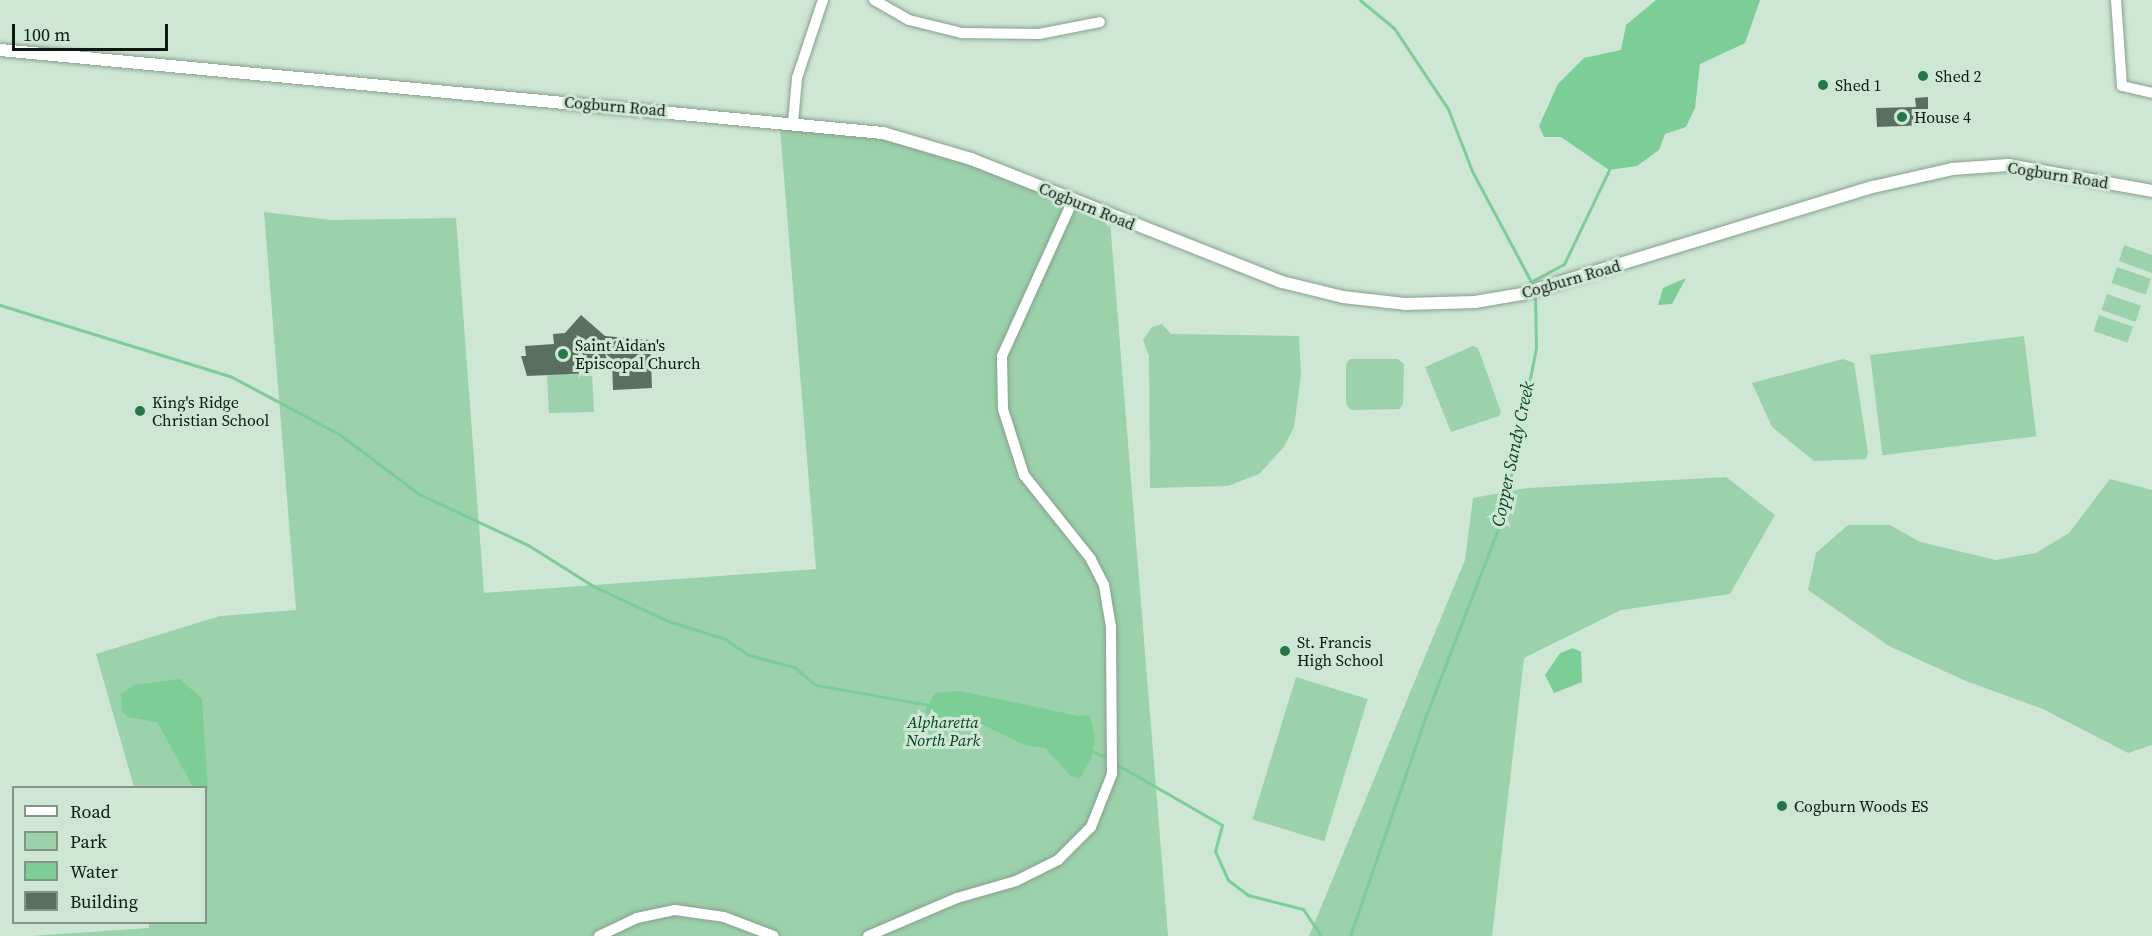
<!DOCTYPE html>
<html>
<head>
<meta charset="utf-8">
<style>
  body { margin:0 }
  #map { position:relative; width:2152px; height:936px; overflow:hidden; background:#cde7d4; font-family:"Source Serif 4",serif }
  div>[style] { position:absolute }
  .green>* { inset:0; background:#9bd1ab; transform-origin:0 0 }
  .water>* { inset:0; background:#7ccd96 }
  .stream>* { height:3px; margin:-1.5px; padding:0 1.5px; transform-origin:1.5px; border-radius:1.5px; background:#7ccd96 }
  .building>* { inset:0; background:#597060 }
  .roads { filter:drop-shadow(0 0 2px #87a08e) drop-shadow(0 0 2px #87a08e) }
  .minor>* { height:10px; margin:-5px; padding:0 5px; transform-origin:5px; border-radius:5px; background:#fff }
  .tertiary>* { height:12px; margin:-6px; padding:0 6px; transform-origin:6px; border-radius:6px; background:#fff }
  .dots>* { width:16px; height:16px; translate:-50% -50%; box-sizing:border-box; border:3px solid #cde7d4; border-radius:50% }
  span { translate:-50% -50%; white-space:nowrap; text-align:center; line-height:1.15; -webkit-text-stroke:6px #cde7d4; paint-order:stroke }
  .poi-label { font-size:16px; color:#0e1711 }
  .left { translate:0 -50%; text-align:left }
  .street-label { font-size:16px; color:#0e1711 }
  .park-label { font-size:16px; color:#00401e; font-style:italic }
  .water-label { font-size:18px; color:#084826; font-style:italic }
  .legend { position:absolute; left:12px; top:786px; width:195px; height:138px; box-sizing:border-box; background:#cde7d4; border:2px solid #819486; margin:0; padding:8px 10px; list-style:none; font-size:18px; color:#0e1711 }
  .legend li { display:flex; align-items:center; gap:12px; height:30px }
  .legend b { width:30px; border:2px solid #819486 }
  .scale { position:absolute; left:12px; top:24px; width:156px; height:27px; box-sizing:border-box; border:3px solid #0e1711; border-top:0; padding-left:8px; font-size:18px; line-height:21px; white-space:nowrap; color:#0e1711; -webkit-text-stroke:4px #cde7d4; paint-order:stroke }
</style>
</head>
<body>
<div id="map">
  <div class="green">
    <div style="clip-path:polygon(779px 116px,911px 145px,1031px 182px,1110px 221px,1168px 936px,31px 936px,149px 928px,149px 923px,206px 922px,206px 788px,134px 787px,96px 654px,220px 616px,296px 610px,264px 212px,331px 220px,456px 218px,484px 593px,816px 569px)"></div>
    <div style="clip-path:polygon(2124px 245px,2152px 255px,2152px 273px,2119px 261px)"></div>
    <div style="left:2117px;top:267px;width:36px;height:17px;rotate:19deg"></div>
    <div style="left:2107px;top:294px;width:36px;height:17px;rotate:19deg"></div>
    <div style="left:2099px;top:315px;width:36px;height:17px;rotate:19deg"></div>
    <div style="clip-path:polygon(1162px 324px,1171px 334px,1299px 336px,1301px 375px,1294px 427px,1284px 447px,1259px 474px,1228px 486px,1150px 488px,1149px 356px,1143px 340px,1152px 327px)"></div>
    <div style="left:2024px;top:336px;width:101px;height:155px;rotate:83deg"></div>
    <div style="clip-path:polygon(1473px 346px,1478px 348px,1501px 412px,1499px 416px,1451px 432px,1425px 367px)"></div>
    <div style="clip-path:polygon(1350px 359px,1398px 359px,1404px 364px,1403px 404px,1399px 409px,1351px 410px,1346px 404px,1346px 364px)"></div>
    <div style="clip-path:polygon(1843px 359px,1854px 363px,1868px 453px,1866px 459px,1814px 461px,1772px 427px,1752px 383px)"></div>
    <div style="clip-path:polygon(568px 367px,569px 374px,592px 373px,594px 412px,549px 413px,547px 375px)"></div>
    <div style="clip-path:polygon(1726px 477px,1775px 515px,1730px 594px,1621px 610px,1524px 658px,1492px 936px,1309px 936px,1465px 560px,1473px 498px,1528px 488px)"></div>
    <div style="clip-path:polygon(2110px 479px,2152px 490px,2152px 745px,2128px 753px,2043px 709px,1966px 681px,1889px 646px,1808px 590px,1816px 553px,1848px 525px,1890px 525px,1920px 542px,1996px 560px,2036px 553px,2069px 533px)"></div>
    <div style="left:1296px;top:677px;width:75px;height:149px;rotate:17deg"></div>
  </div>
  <div class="water">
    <div style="clip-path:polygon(1656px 0,1760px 0,1745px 43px,1700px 64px,1695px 108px,1686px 127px,1665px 134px,1659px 150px,1637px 166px,1609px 170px,1561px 137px,1544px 137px,1539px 126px,1558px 84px,1584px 58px,1621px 50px,1626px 25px)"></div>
    <div style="clip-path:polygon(1686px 278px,1672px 304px,1658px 305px,1663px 288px)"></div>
    <div style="clip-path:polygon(1573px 648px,1581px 652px,1582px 682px,1554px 693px,1545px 675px,1560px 653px)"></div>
    <div style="clip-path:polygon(180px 679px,202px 699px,208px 791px,192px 785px,157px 722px,128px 717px,122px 711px,121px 694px,134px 685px)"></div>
    <div style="clip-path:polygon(960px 691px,1078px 716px,1090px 715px,1095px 738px,1092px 757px,1080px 778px,1071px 776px,1045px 748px,1025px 745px,983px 725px,932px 719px,925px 711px,935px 693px)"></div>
  </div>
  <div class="stream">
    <div style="left:1360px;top:0;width:44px;rotate:39.5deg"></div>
    <div style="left:1394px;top:28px;width:97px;rotate:56.3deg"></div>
    <div style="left:1448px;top:109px;width:66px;rotate:68.8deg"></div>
    <div style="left:1472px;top:171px;width:132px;rotate:61.9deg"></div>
    <div style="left:1534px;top:280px;width:34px;rotate:-28deg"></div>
    <div style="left:1564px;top:264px;width:104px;rotate:-64.4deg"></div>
    <div style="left:0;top:305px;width:241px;rotate:17.2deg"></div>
    <div style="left:230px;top:376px;width:123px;rotate:28deg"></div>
    <div style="left:339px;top:434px;width:100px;rotate:36.9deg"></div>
    <div style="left:419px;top:494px;width:120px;rotate:25.1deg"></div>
    <div style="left:528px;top:545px;width:77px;rotate:32.2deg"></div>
    <div style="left:593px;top:586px;width:83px;rotate:25deg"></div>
    <div style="left:668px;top:621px;width:60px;rotate:17.5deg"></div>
    <div style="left:725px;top:639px;width:29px;rotate:34deg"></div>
    <div style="left:749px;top:655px;width:47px;rotate:14.9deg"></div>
    <div style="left:794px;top:667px;width:28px;rotate:39deg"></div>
    <div style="left:816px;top:685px;width:116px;rotate:10deg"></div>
    <div style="left:1089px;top:750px;width:21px;rotate:23deg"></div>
    <div style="left:1116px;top:764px;width:122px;rotate:29.9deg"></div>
    <div style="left:1222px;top:825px;width:27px;rotate:105deg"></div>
    <div style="left:1215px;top:851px;width:32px;rotate:66deg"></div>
    <div style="left:1228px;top:880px;width:25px;rotate:37deg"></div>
    <div style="left:1248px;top:895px;width:57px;rotate:14.3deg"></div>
    <div style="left:1303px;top:909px;width:32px;rotate:56deg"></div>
    <div style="left:1350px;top:936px;width:231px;rotate:-71deg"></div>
    <div style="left:1425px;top:718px;width:217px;rotate:-68.9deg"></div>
    <div style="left:1503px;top:516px;width:171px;rotate:-78.9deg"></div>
    <div style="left:1536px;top:348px;width:54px;rotate:-91.1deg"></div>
  </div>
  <div class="building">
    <div style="clip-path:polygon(1928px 97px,1928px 125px,1877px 127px,1876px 108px,1916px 107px,1915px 98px)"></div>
    <div style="clip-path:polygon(581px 315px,605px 336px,650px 340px,652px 388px,613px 390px,612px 361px,591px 362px,592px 373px,527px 376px,521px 356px,526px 356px,525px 346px,554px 344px,553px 334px,565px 333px)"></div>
  </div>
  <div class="roads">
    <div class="minor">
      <div style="left:874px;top:0;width:40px;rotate:29.7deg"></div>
      <div style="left:909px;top:20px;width:55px;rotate:13.8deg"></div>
      <div style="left:962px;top:33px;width:77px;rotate:0.7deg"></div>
      <div style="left:1039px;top:34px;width:62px;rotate:-11.1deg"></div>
      <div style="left:2116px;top:0;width:86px;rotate:86deg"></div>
      <div style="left:2122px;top:86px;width:31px;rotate:13deg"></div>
      <div style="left:793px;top:123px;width:45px;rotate:-84.9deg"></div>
      <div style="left:797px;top:78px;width:82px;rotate:-71.6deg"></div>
      <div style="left:599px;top:936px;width:42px;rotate:-25.3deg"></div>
      <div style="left:637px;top:918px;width:39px;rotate:-12deg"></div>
      <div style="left:675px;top:910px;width:49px;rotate:8.1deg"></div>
      <div style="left:724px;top:917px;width:53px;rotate:20.8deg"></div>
      <div style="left:868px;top:936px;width:97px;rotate:-23.1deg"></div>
      <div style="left:957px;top:898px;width:61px;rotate:-16.1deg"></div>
      <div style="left:1016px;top:881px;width:47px;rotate:-26.6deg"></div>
      <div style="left:1058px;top:860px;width:47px;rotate:-45deg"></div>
      <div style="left:1091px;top:827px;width:57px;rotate:-68.4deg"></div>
      <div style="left:1112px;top:774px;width:147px;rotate:-90.4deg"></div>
      <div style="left:1111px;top:627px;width:43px;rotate:-99.5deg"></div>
      <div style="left:1104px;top:585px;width:29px;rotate:-117deg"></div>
      <div style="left:1091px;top:559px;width:107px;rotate:-128.6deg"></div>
      <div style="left:1024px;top:475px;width:69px;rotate:-107.7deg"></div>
      <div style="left:1003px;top:409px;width:53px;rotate:-91.1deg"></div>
      <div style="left:1002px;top:356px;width:171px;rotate:-65.5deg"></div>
    </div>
    <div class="tertiary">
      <div style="left:0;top:50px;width:887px;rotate:5.37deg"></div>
      <div style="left:883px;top:133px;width:92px;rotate:16.5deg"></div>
      <div style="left:971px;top:159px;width:334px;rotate:21.6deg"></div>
      <div style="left:1282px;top:282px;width:63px;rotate:13.8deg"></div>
      <div style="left:1343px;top:297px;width:62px;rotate:6.4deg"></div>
      <div style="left:1405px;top:304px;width:70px;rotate:-1.6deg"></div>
      <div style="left:1475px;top:302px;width:48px;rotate:-9.7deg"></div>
      <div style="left:1522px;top:294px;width:367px;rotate:-17deg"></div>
      <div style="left:1873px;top:187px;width:81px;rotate:-12.8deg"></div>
      <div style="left:1952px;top:169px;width:56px;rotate:-4.1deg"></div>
      <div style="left:2008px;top:165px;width:146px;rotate:10.2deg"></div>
    </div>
  </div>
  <div class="dots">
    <div style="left:1923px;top:76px;background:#267647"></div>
    <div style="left:1823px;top:85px;background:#267647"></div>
    <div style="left:1902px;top:117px;background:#267647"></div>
    <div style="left:563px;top:354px;background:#267647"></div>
    <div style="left:140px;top:411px;background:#267647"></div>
    <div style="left:1285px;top:651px;background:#267647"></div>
    <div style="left:1782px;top:806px;background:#267647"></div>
  </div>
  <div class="poi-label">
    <span class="left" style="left:1935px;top:76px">Shed 2</span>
    <span class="left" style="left:1835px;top:85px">Shed 1</span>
    <span class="left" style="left:1914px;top:117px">House 4</span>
    <span class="left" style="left:575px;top:354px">Saint Aidan's<br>Episcopal Church</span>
    <span class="left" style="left:152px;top:411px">King's Ridge<br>Christian School</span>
    <span class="left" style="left:1297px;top:651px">St. Francis<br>High School</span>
    <span class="left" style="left:1794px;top:806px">Cogburn Woods ES</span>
  </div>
  <div class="street-label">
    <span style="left:615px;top:106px;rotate:5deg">Cogburn Road</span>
    <span style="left:2058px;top:175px;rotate:9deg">Cogburn Road</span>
    <span style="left:1087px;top:206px;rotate:22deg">Cogburn Road</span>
    <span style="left:1571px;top:279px;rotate:-16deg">Cogburn Road</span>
  </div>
  <div class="park-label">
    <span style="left:943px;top:731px">Alpharetta<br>North Park</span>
  </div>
  <div class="water-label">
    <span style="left:1513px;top:454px;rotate:-78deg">Copper Sandy Creek</span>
  </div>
  <ul class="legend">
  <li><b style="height:8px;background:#fff"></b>Road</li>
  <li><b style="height:16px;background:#9bd1ab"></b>Park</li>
  <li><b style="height:16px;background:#7ccd96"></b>Water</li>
  <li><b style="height:16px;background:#597060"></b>Building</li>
  </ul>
  <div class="scale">100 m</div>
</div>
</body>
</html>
